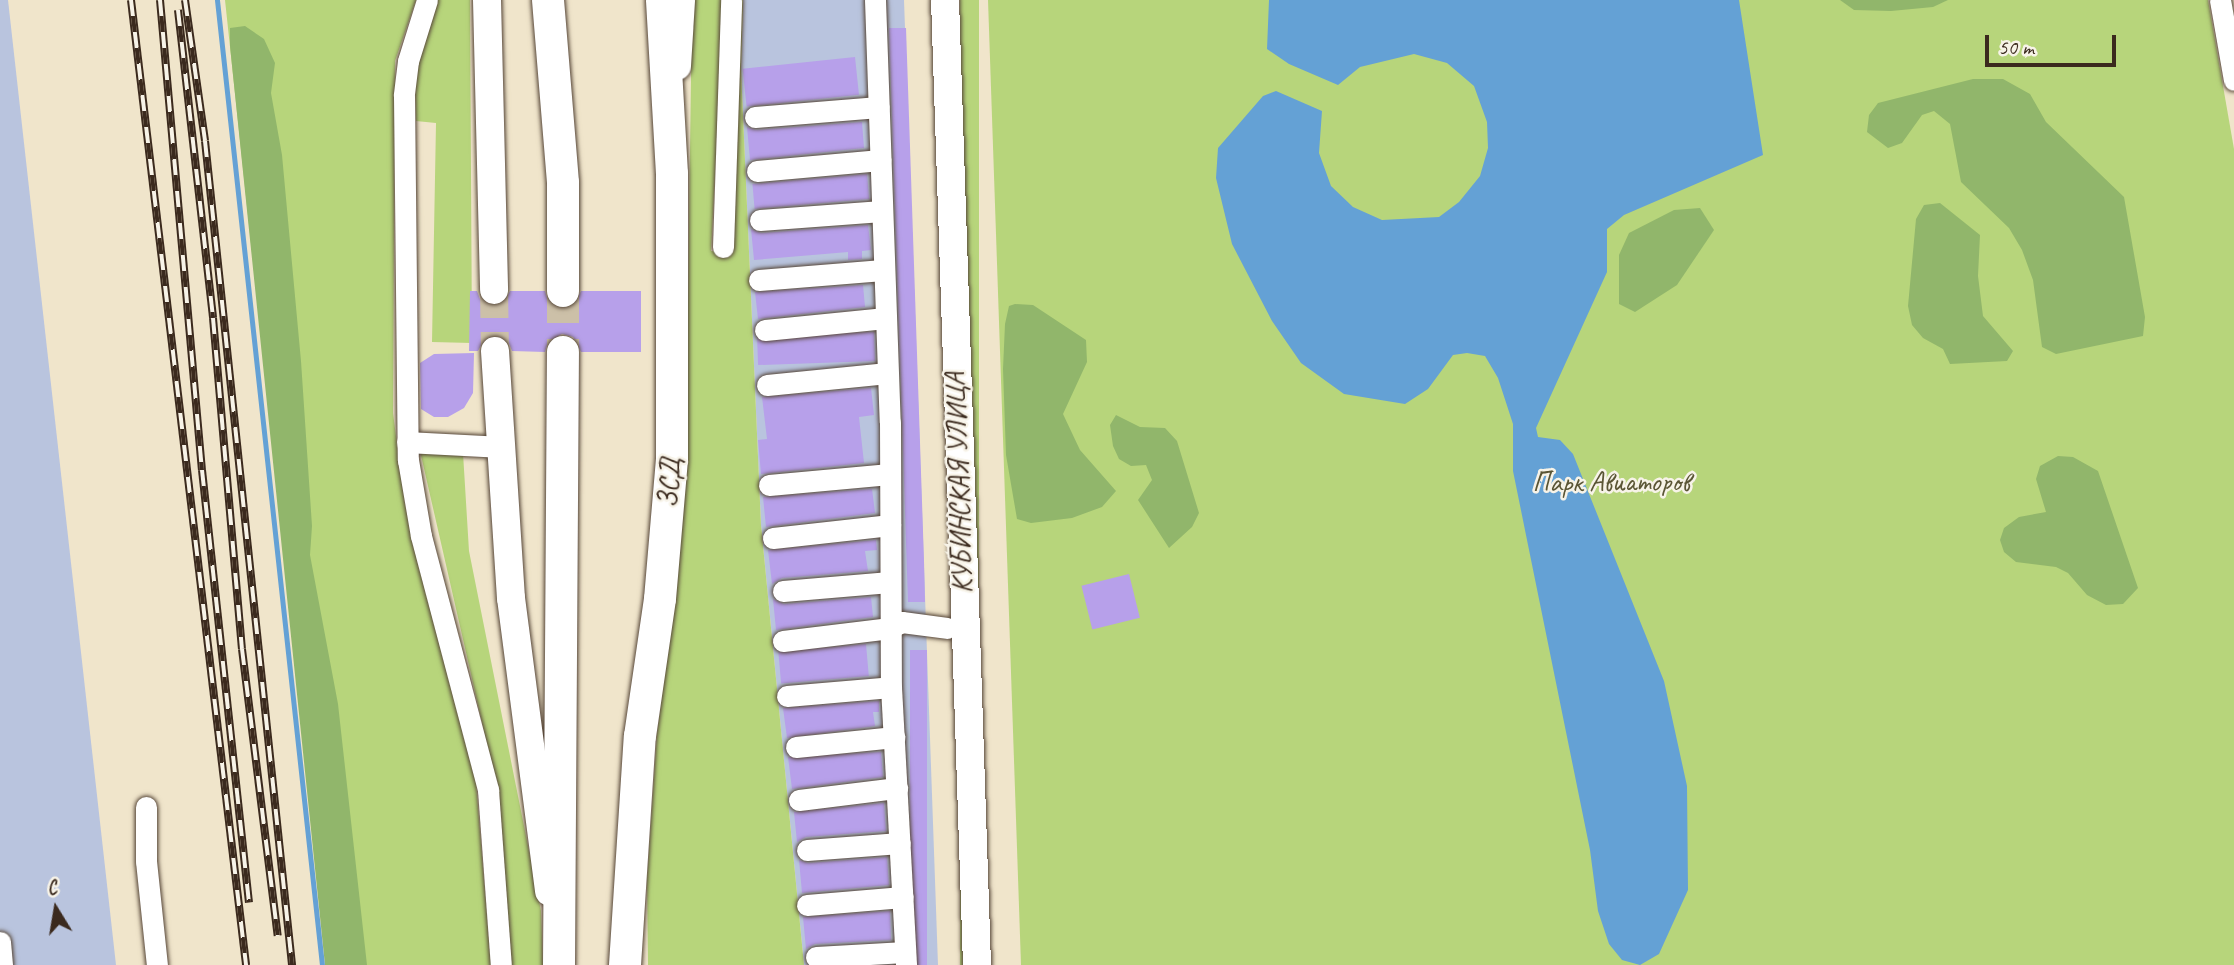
<!DOCTYPE html>
<html>
<head>
<meta charset="utf-8">
<style>
  body { margin:0 }
  #map { position:relative; width:2234px; height:965px; overflow:hidden; background:#f0e5cb; font-family:Caveat,sans-serif }
  div>[style] { position:absolute }
  .industrial>* { inset:0; background:#b9c4de }
  .green>* { inset:0; background:#b7d57b; transform-origin:0 0 }
  .forest>* { inset:0; background:#91b66b }
  .water>* { inset:0; background:#64a1d5 }
  .stream>* { height:5px; margin:-2.5px; padding:0 2.5px; transform-origin:2.5px; border-radius:2.5px; background:#64a1d5 }
  .building>* { inset:0; background:#b7a0ea; transform-origin:0 0 }
  .major-tunnel>* { height:28px; margin-top:-14px; transform-origin:0; background:repeating-linear-gradient(90deg,#ccc0a8 0 28px,transparent 0 42px) }
  .highway-tunnel>* { height:32px; margin-top:-16px; transform-origin:0; background:repeating-linear-gradient(90deg,#ccc0a8 0 32px,transparent 0 48px) }
  .roads { filter:drop-shadow(0 0 2px #564638) drop-shadow(0 0 2px #564638) }
  .minor>* { height:21px; margin:-10.5px; padding:0 10.5px; transform-origin:10.5px; border-radius:10.5px; background:#fff }
  .major>* { height:28px; margin:-14px; padding:0 14px; transform-origin:14px; border-radius:14px; background:#fff }
  .highway>* { height:32px; margin:-16px; padding:0 16px; transform-origin:16px; border-radius:16px; background:#fff }
  .rail>* { height:8px; margin-top:-4px; transform-origin:0; background:repeating-linear-gradient(90deg,#f7f3e8 0 16px,#3b2a1e 0 32px); box-sizing:border-box; border-block:2px solid #3b2a1e }
  span { translate:-50% -50%; white-space:nowrap; text-align:center; line-height:1.15; -webkit-text-stroke:5px #f7f3e8; paint-order:stroke }
  .park-label { font-size:28px; color:#5a5535 }
  .street-label { font-size:28px; color:#3b2a1e }
  .north { position:absolute; left:21px; top:874px; width:70px; height:70px; -webkit-text-stroke:5px #f7f3e8; paint-order:stroke; rotate:349deg; font-size:19px; font-weight:700; line-height:28px; text-align:center; color:#3b2a1e }
  .north::after { content:''; display:block; margin:auto; width:24px; height:32px; background:#3b2a1e; clip-path:polygon(50% 0,100% 100%,50% 72%,0 100%) }
  .scale { position:absolute; left:1985px; top:35px; width:131px; height:32px; box-sizing:border-box; border:4px solid #3b2a1e; border-top:0; padding-left:9px; font-size:21px; line-height:24px; white-space:nowrap; color:#3b2a1e; -webkit-text-stroke:5px #f7f3e8; paint-order:stroke }
</style>
</head>
<body>
<div id="map">
  <div class="industrial">
    <div style="clip-path:polygon(0 0,8px 0,116px 965px,0 965px)"></div>
    <div style="clip-path:polygon(743px 0,904px 0,938px 965px,804px 965px,761px 525px,741px 69px)"></div>
  </div>
  <div class="green">
    <div style="clip-path:polygon(225px 0,416px 0,395px 61px,393px 413px,405px 505px,475px 772px,491px 965px,328px 965px)"></div>
    <div style="clip-path:polygon(435px 0,470px 0,472px 343px,432px 342px,436px 123px,416px 121px,415px 69px)"></div>
    <div style="clip-path:polygon(692px 0,724px 0,711px 251px,730px 251px,737px 0,743px 0,741px 69px,761px 525px,804px 965px,648px 965px,647px 880px,657px 734px,674px 601px,688px 306px)"></div>
    <div style="left:960px;top:0;width:19px;height:966px"></div>
    <div style="clip-path:polygon(988px 0,2208px 0,2234px 149px,2234px 965px,1021px 965px)"></div>
    <div style="clip-path:polygon(420px 451px,463px 453px,469px 551px,541px 911px,543px 965px,509px 965px,499px 797px)"></div>
  </div>
  <div class="forest">
    <div style="clip-path:polygon(1840px 0,1948px 0,1933px 7px,1891px 11px,1854px 10px)"></div>
    <div style="clip-path:polygon(245px 26px,264px 39px,275px 63px,271px 93px,282px 155px,301px 361px,312px 526px,310px 555px,338px 704px,367px 965px,325px 965px,230px 46px,230px 28px)"></div>
    <div style="clip-path:polygon(1973px 79px,2003px 79px,2030px 94px,2046px 122px,2124px 197px,2145px 317px,2143px 336px,2056px 354px,2042px 347px,2033px 280px,2022px 250px,2009px 228px,1961px 182px,1950px 124px,1934px 111px,1922px 115px,1902px 143px,1888px 148px,1867px 132px,1869px 115px,1878px 103px)"></div>
    <div style="clip-path:polygon(1940px 203px,1980px 235px,1978px 276px,1983px 316px,2013px 351px,2007px 361px,1950px 364px,1943px 349px,1923px 338px,1912px 325px,1908px 306px,1916px 219px,1924px 205px)"></div>
    <div style="clip-path:polygon(1700px 208px,1714px 230px,1677px 285px,1635px 312px,1619px 304px,1619px 255px,1629px 233px,1674px 210px)"></div>
    <div style="clip-path:polygon(1015px 304px,1033px 305px,1086px 340px,1087px 362px,1063px 414px,1080px 450px,1116px 491px,1102px 507px,1072px 518px,1031px 523px,1017px 519px,1006px 455px,1003px 369px,1005px 324px,1009px 306px)"></div>
    <div style="clip-path:polygon(1116px 415px,1140px 427px,1165px 428px,1177px 441px,1199px 513px,1192px 527px,1169px 548px,1138px 500px,1152px 480px,1146px 465px,1131px 466px,1119px 459px,1113px 446px,1110px 425px)"></div>
    <div style="clip-path:polygon(2058px 456px,2073px 457px,2098px 471px,2138px 588px,2123px 604px,2106px 605px,2087px 595px,2068px 573px,2056px 567px,2016px 562px,2004px 552px,2000px 540px,2004px 528px,2019px 517px,2046px 512px,2036px 479px,2040px 466px)"></div>
  </div>
  <div class="water">
    <div style="clip-path:polygon(1269px 0,1739px 0,1763px 155px,1624px 215px,1607px 229px,1607px 272px,1536px 428px,1538px 437px,1560px 440px,1573px 454px,1664px 681px,1687px 786px,1688px 890px,1659px 954px,1640px 965px,1622px 960px,1609px 944px,1598px 911px,1590px 850px,1513px 471px,1513px 424px,1498px 378px,1485px 356px,1467px 353px,1453px 355px,1428px 389px,1405px 404px,1344px 394px,1301px 363px,1272px 321px,1232px 244px,1216px 178px,1218px 148px,1263px 96px,1276px 91px,1322px 111px,1319px 153px,1331px 186px,1353px 207px,1382px 220px,1439px 217px,1459px 202px,1480px 176px,1488px 148px,1487px 122px,1474px 86px,1447px 63px,1414px 54px,1360px 67px,1338px 85px,1289px 64px,1267px 49px)"></div>
  </div>
  <div class="stream">
    <div style="left:217px;top:0;width:971px;rotate:83.79deg"></div>
  </div>
  <div class="building">
    <div style="clip-path:polygon(889px 28px,906px 28px,924px 561px,925px 602px,908px 602px)"></div>
    <div style="left:855px;top:57px;width:38px;height:113px;rotate:84deg"></div>
    <div style="clip-path:polygon(862px 122px,864px 148px,750px 160px,747px 127px,756px 130px)"></div>
    <div style="left:867px;top:174px;width:25px;height:115px;rotate:85deg"></div>
    <div style="clip-path:polygon(868px 225px,871px 250px,862px 251px,862px 259px,848px 260px,848px 252px,754px 260px,751px 229px,761px 233px)"></div>
    <div style="clip-path:polygon(863px 285px,865px 307px,758px 319px,755px 292px)"></div>
    <div style="clip-path:polygon(470px 291px,477px 291px,480px 299px,494px 307px,503px 304px,510px 291px,545px 291px,548px 301px,562px 309px,573px 306px,581px 291px,641px 291px,641px 352px,581px 352px,573px 337px,562px 334px,548px 342px,545px 352px,512px 351px,508px 341px,495px 334px,485px 338px,478px 351px,469px 351px)"></div>
    <div style="left:874px;top:332px;width:29px;height:117px;rotate:88deg"></div>
    <div style="clip-path:polygon(474px 353px,473px 393px,464px 408px,448px 417px,434px 417px,421px 409px,420px 363px,434px 354px)"></div>
    <div style="clip-path:polygon(871px 388px,874px 415px,859px 417px,864px 463px,761px 474px,758px 440px,767px 439px,762px 397px)"></div>
    <div style="clip-path:polygon(872px 489px,875px 513px,766px 527px,763px 497px)"></div>
    <div style="clip-path:polygon(876px 540px,877px 550px,865px 551px,868px 571px,782px 578px,772px 584px,768px 550px)"></div>
    <div style="left:1129px;top:574px;width:45px;height:49px;rotate:76deg"></div>
    <div style="clip-path:polygon(871px 597px,873px 617px,776px 630px,773px 599px,784px 604px)"></div>
    <div style="left:866px;top:644px;width:32px;height:88px;rotate:85deg"></div>
    <div style="left:910px;top:650px;width:17px;height:315px"></div>
    <div style="clip-path:polygon(879px 701px,879px 712px,873px 712px,875px 726px,787px 738px,783px 708px)"></div>
    <div style="clip-path:polygon(881px 752px,883px 777px,792px 789px,788px 757px)"></div>
    <div style="clip-path:polygon(884px 803px,886px 831px,806px 837px,797px 842px,794px 812px)"></div>
    <div style="clip-path:polygon(887px 857px,889px 885px,802px 893px,799px 860px,808px 863px)"></div>
    <div style="clip-path:polygon(890px 911px,891px 940px,815px 944px,806px 949px,803px 917px)"></div>
  </div>
  <div class="major-tunnel">
    <div style="left:494px;top:290px;width:61px;rotate:89.1deg"></div>
  </div>
  <div class="highway-tunnel">
    <div style="left:563px;top:291px;width:61px;rotate:90deg"></div>
  </div>
  <div class="roads">
    <div class="minor">
      <div style="left:427px;top:0;width:64px;rotate:107.3deg"></div>
      <div style="left:408px;top:61px;width:35px;rotate:97deg"></div>
      <div style="left:404px;top:96px;width:364px;rotate:89.4deg"></div>
      <div style="left:408px;top:460px;width:77px;rotate:80.3deg"></div>
      <div style="left:421px;top:536px;width:263px;rotate:75.2deg"></div>
      <div style="left:488px;top:790px;width:175px;rotate:85.8deg"></div>
      <div style="left:875px;top:0;width:422px;rotate:88deg"></div>
      <div style="left:890px;top:422px;width:265px;rotate:89.8deg"></div>
      <div style="left:891px;top:687px;width:278px;rotate:86.9deg"></div>
      <div style="left:2220px;top:0;width:81px;rotate:80.1deg"></div>
      <div style="left:755px;top:117px;width:124px;rotate:-4.6deg"></div>
      <div style="left:757px;top:171px;width:124px;rotate:-5.1deg"></div>
      <div style="left:760px;top:220px;width:122px;rotate:-4.2deg"></div>
      <div style="left:723px;top:247px;width:247px;rotate:-88.1deg"></div>
      <div style="left:759px;top:280px;width:124px;rotate:-4.6deg"></div>
      <div style="left:765px;top:330px;width:121px;rotate:-5.7deg"></div>
      <div style="left:767px;top:385px;width:121px;rotate:-5.7deg"></div>
      <div style="left:407px;top:442px;width:95px;rotate:3deg"></div>
      <div style="left:769px;top:485px;width:121px;rotate:-5.2deg"></div>
      <div style="left:773px;top:538px;width:118px;rotate:-6.3deg"></div>
      <div style="left:783px;top:591px;width:107px;rotate:-4.8deg"></div>
      <div style="left:783px;top:641px;width:108px;rotate:-6.9deg"></div>
      <div style="left:890px;top:628px;width:13px;rotate:-27deg"></div>
      <div style="left:902px;top:622px;width:45px;rotate:7.6deg"></div>
      <div style="left:787px;top:696px;width:104px;rotate:-4.9deg"></div>
      <div style="left:796px;top:747px;width:99px;rotate:-5.8deg"></div>
      <div style="left:799px;top:800px;width:99px;rotate:-7deg"></div>
      <div style="left:146px;top:807px;width:54px;rotate:90deg"></div>
      <div style="left:146px;top:861px;width:105px;rotate:84deg"></div>
      <div style="left:807px;top:850px;width:93px;rotate:-4.3deg"></div>
      <div style="left:807px;top:905px;width:96px;rotate:-4.8deg"></div>
      <div style="left:0;top:942px;width:23px;rotate:85deg"></div>
      <div style="left:816px;top:957px;width:89px;rotate:-3.2deg"></div>
    </div>
    <div class="major">
      <div style="left:487px;top:0;width:290px;rotate:88.6deg"></div>
      <div style="left:945px;top:0;width:966px;rotate:88.1deg"></div>
      <div style="left:677px;top:66px;width:66px;rotate:-86.5deg"></div>
      <div style="left:495px;top:351px;width:248px;rotate:86.3deg"></div>
      <div style="left:511px;top:598px;width:296px;rotate:82.6deg"></div>
    </div>
    <div class="highway">
      <div style="left:548px;top:0;width:184px;rotate:85.3deg"></div>
      <div style="left:563px;top:183px;width:108px;rotate:90deg"></div>
      <div style="left:559px;top:965px;width:613px;rotate:-89.63deg"></div>
      <div style="left:625px;top:965px;width:229px;rotate:-86.3deg"></div>
      <div style="left:640px;top:736px;width:138px;rotate:-81.7deg"></div>
      <div style="left:660px;top:599px;width:140px;rotate:-85.1deg"></div>
      <div style="left:672px;top:460px;width:286px;rotate:-90deg"></div>
      <div style="left:672px;top:174px;width:174px;rotate:-93.3deg"></div>
    </div>
  </div>
  <div class="rail">
    <div style="left:131px;top:0;width:972px;rotate:83.2deg"></div>
    <div style="left:160px;top:0;width:472px;rotate:84.9deg"></div>
    <div style="left:202px;top:470px;width:435px;rotate:83.8deg"></div>
    <div style="left:185px;top:0;width:142px;rotate:81.9deg"></div>
    <div style="left:205px;top:141px;width:829px;rotate:83.97deg"></div>
    <div style="left:178px;top:10px;width:310px;rotate:83.5deg"></div>
    <div style="left:213px;top:318px;width:332px;rotate:85deg"></div>
    <div style="left:242px;top:649px;width:289px;rotate:82.9deg"></div>
  </div>
  <div class="park-label">
    <span style="left:1611px;top:482px">Парк Авиаторов</span>
  </div>
  <div class="street-label">
    <span style="left:669px;top:483px;rotate:-86deg">ЗСД</span>
    <span style="left:959px;top:483px;rotate:-92deg">КУБИНСКАЯ УЛИЦА</span>
  </div>
  <div class="north">С</div>
  <div class="scale">50 m</div>
</div>
</body>
</html>
